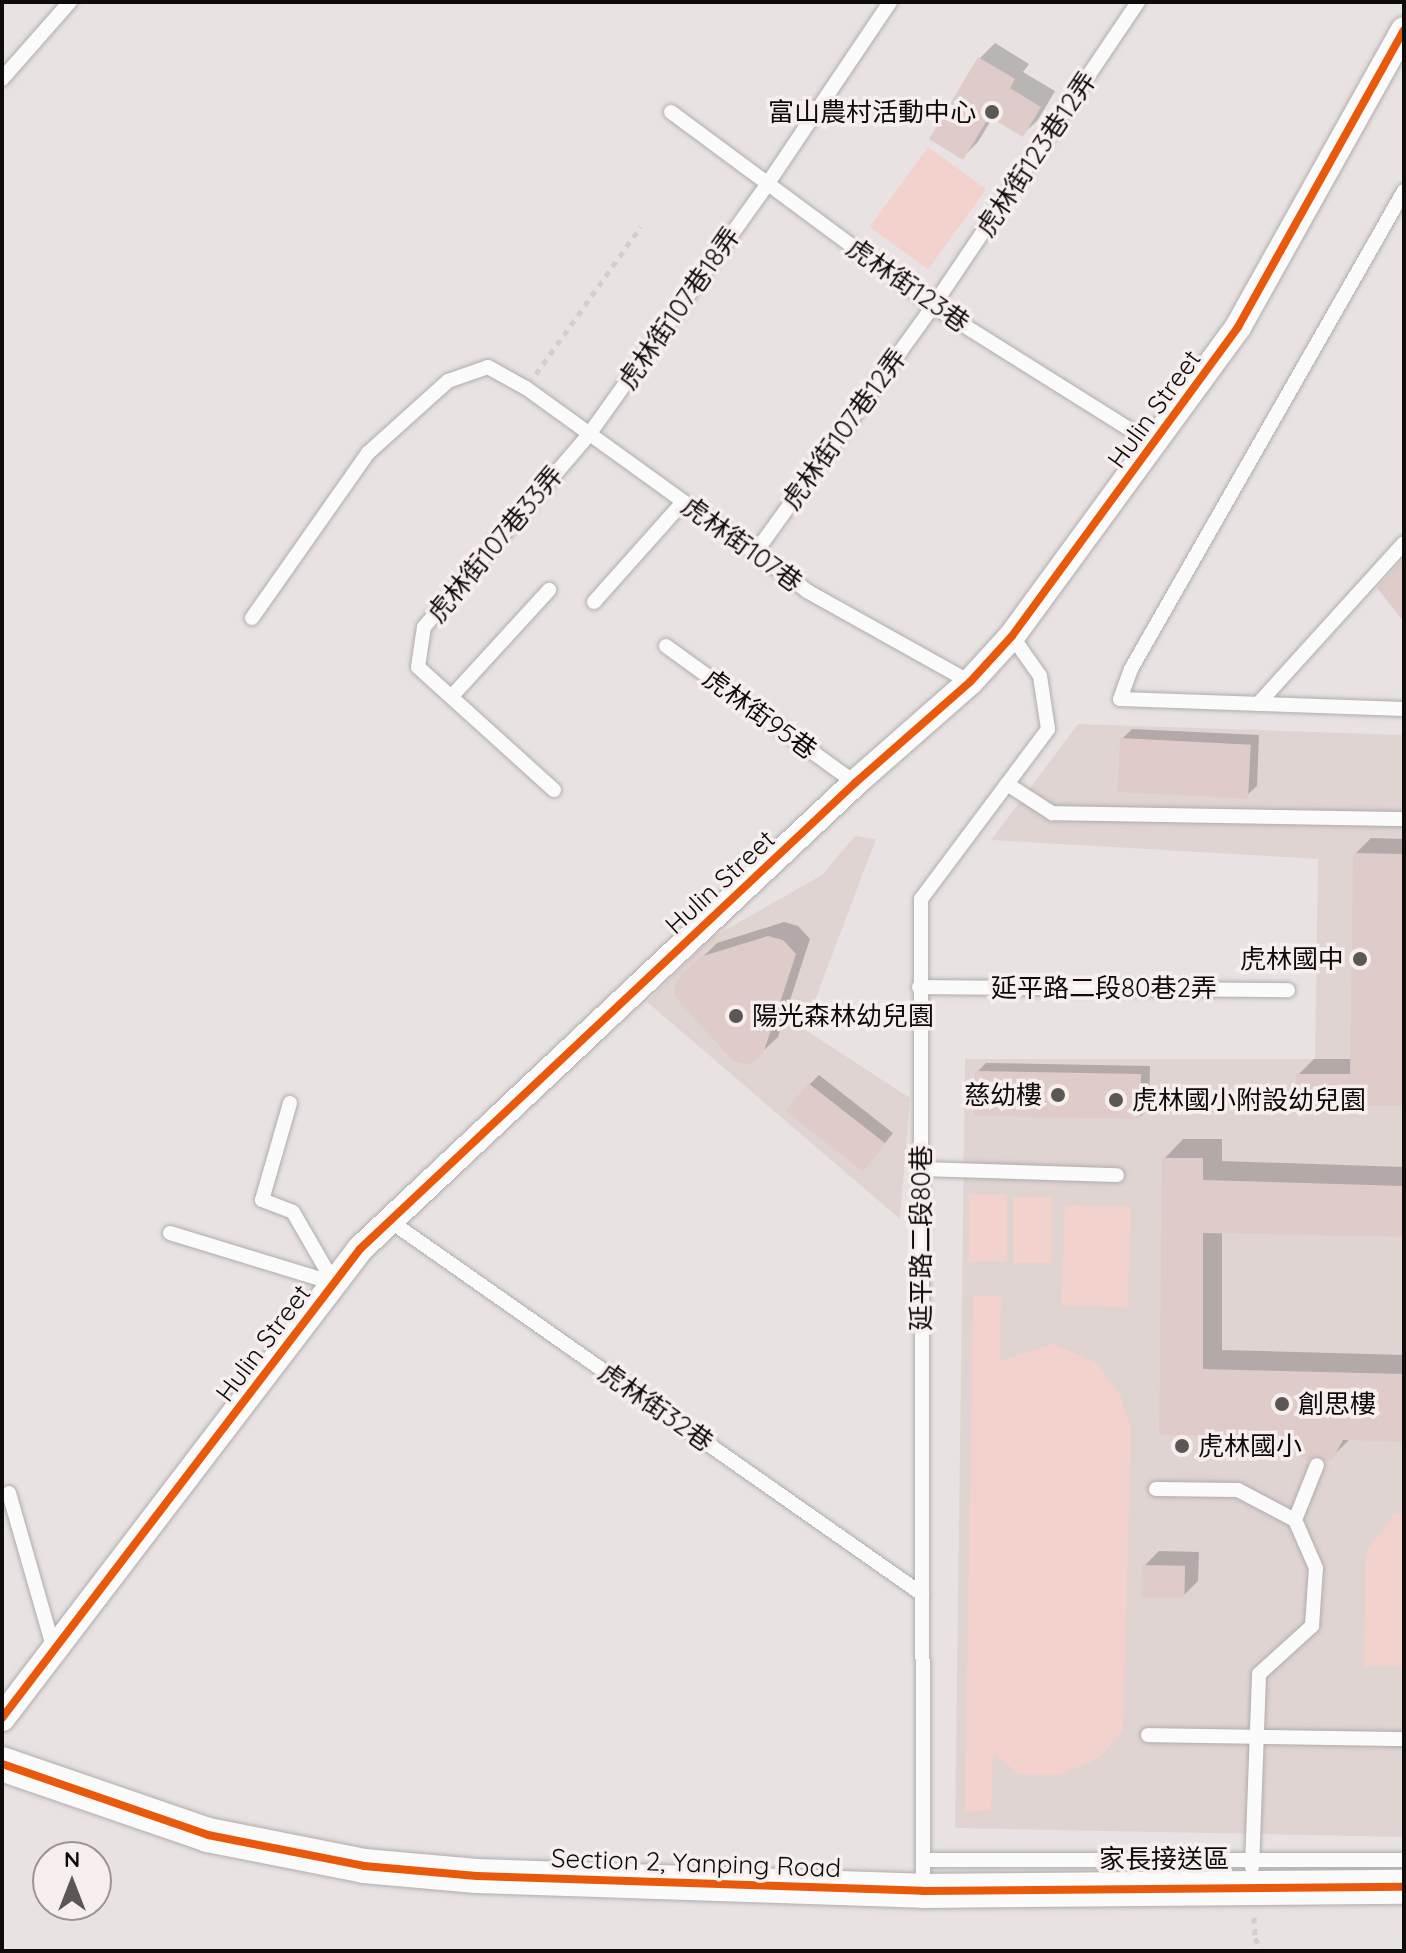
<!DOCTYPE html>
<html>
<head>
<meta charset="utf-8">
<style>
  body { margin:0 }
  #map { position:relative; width:1406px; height:1953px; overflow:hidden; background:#e8e3e2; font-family:Quicksand,"Noto Sans TC",sans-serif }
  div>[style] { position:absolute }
  .built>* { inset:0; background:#e0d4d3 }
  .green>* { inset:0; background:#f3d1cd; transform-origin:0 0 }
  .shadow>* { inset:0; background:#0003 }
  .building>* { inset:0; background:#dfccca; transform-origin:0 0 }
  .path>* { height:5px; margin-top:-2.5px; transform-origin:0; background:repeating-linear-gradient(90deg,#d1cfcf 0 6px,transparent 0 12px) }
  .roads { filter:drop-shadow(0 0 2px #b0adac) drop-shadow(0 0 2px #b0adac) }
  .service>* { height:14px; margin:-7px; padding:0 7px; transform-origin:7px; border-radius:7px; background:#fcfbfb }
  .minor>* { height:26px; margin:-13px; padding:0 13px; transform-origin:13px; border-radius:13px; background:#fcfbfb }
  .tertiary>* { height:34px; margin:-17px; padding:0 17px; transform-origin:17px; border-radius:17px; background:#fcfbfb }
  .cycleway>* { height:8px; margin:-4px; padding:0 4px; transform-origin:4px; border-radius:4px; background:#e8590c }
  .dots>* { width:22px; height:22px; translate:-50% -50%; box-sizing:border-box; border:4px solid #f7efed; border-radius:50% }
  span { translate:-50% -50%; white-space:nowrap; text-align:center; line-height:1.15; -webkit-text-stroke:7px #f7efed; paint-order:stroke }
  .poi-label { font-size:26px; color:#0e0b0b }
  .right { translate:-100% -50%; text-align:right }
  .left { translate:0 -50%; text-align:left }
  .street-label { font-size:26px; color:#0e0b0b }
  .frame { position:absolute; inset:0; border:4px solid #0e0b0b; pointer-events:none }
  .north { position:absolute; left:32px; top:1841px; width:80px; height:80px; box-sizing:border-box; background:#f7efed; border:2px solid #9a9493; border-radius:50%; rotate:0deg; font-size:22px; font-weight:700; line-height:32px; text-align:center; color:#0e0b0b }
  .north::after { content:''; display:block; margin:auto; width:28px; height:36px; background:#5a5756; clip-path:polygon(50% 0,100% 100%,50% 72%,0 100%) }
</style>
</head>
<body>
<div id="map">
  <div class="built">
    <div style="clip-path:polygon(1078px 724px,1404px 735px,1404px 1837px,955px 1828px,965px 1059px,1315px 1059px,1318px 859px,991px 840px)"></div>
    <div style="clip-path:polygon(855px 836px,876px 839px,804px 1029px,910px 1098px,900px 1219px,647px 1002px,711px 938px,822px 875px)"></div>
  </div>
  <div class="green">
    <div style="left:928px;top:147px;width:72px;height:99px;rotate:36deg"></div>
    <div style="left:969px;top:1195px;width:38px;height:66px"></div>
    <div style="left:1013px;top:1197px;width:39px;height:66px"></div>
    <div style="left:1065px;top:1205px;width:66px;height:100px;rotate:2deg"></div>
    <div style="clip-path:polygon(973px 1296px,1001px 1296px,1000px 1361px,1053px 1344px,1095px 1362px,1120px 1394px,1131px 1429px,1123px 1731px,1099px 1758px,1058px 1775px,1020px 1774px,993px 1754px,991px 1810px,965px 1812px)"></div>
    <div style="clip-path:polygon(1394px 1514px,1404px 1515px,1404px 1666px,1364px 1666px,1366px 1553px)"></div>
  </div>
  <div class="shadow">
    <div style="clip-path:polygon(995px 43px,1029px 64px,1023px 72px,1055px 91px,1038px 120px,1023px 134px,993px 117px,978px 142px,963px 157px,932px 138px,980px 58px)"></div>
    <div style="clip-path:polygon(1132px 729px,1259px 735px,1257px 786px,1247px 795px,1122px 739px)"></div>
    <div style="clip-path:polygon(1371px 838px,1404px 839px,1404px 1104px,1298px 1075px,1314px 1059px,1352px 1059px,1355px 854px)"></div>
    <div style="clip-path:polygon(784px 922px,798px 926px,810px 939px,778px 1037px,762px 1052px,679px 980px,717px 943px)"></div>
    <div style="clip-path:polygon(986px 1063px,1150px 1066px,1149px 1108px,1140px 1117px,977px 1072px)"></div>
    <div style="clip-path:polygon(819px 1075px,893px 1133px,872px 1159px,809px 1085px)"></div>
    <div style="clip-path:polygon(1183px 1139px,1222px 1139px,1222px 1161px,1404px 1167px,1404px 1235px,1222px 1231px,1222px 1350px,1404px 1355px,1404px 1440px,1351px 1438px,1332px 1457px,1294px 1436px,1161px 1433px,1164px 1159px)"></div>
    <div style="clip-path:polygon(1159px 1551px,1199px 1552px,1198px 1581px,1183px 1596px,1144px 1566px)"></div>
  </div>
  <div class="building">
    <div style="clip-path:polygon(978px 57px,1015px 79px,1010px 88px,1041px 107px,1023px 137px,989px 117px,963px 160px,929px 139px)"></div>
    <div style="clip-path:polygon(1404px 558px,1404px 622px,1377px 588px)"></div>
    <div style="left:1120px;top:738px;width:131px;height:54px;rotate:3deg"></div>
    <div style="clip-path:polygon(1353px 853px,1404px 854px,1404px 1106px,1296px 1106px,1296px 1074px,1350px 1074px)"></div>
    <div style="clip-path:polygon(768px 936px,783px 940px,796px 954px,763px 1054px,749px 1065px,733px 1061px,674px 996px,677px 979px,700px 957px)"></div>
    <div style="left:975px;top:1071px;width:166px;height:45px;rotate:1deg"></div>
    <div style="left:808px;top:1083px;width:98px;height:36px;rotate:38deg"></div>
    <div style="clip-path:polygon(1162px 1158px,1203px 1158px,1203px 1180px,1404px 1186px,1404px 1237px,1203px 1233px,1203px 1369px,1404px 1374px,1404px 1442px,1343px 1440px,1333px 1459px,1326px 1462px,1316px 1455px,1308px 1461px,1301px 1458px,1292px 1438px,1159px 1435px)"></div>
    <div style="left:1142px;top:1565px;width:43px;height:32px;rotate:1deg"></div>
  </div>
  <div class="path">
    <div style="left:536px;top:374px;width:181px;rotate:-54.6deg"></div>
    <div style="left:1254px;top:1917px;width:21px;rotate:87deg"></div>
    <div style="left:1255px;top:1938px;width:15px;rotate:62deg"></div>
  </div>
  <div class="roads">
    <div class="service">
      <div style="left:2px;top:79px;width:103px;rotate:-48.6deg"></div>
      <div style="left:671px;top:112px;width:326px;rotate:36.5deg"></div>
      <div style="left:933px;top:306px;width:260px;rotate:32.1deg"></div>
      <div style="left:1404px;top:191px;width:550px;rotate:119.73deg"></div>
      <div style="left:1131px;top:669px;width:32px;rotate:110deg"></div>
      <div style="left:1120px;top:699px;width:284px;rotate:2deg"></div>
      <div style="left:755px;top:553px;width:304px;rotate:-54.2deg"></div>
      <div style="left:933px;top:306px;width:367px;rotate:-56deg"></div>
      <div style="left:594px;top:602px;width:134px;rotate:-48.3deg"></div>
      <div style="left:252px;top:618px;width:202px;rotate:-54.9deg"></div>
      <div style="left:368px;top:453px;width:108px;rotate:-42deg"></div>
      <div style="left:448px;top:381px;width:42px;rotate:-19.3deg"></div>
      <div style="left:488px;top:367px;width:43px;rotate:28.9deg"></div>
      <div style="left:526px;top:388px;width:347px;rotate:35.8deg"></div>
      <div style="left:807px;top:591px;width:187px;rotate:29.2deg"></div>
      <div style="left:666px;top:646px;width:233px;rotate:35.9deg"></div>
      <div style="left:452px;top:696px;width:144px;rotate:-47.5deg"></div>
      <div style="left:1258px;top:704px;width:217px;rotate:-47.8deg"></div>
      <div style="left:1007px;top:784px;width:54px;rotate:32.8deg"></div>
      <div style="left:1052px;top:813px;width:352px;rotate:1deg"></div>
      <div style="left:554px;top:790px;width:183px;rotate:-137.9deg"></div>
      <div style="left:418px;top:667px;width:40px;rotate:-81.5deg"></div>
      <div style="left:424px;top:627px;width:255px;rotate:-49.4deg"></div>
      <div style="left:590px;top:433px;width:307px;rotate:-54.5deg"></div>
      <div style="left:768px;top:183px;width:218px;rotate:-56deg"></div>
      <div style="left:919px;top:987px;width:369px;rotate:0.5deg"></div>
      <div style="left:290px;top:1103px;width:101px;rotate:106.1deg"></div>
      <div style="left:262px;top:1200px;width:33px;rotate:21deg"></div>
      <div style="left:293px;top:1212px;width:82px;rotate:60deg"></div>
      <div style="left:921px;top:1169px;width:196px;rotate:1.8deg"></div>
      <div style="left:390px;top:1221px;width:650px;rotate:35.04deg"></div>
      <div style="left:170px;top:1233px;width:171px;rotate:17deg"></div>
      <div style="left:1156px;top:1489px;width:82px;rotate:0.7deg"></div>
      <div style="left:1238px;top:1490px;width:64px;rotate:27.8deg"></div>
      <div style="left:9px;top:1493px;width:163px;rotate:74deg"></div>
      <div style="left:1148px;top:1735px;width:256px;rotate:0.9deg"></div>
      <div style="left:923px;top:1860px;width:481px"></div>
      <div style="left:1252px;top:1867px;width:193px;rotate:-87.9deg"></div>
      <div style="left:1259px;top:1674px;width:72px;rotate:-42.2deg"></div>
      <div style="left:1312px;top:1626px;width:58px;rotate:-86.1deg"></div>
      <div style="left:1316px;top:1568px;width:52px;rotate:-113.6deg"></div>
      <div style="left:1295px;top:1520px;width:59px;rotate:-68.2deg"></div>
      <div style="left:923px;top:1891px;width:992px;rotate:-90.12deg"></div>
      <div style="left:921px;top:899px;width:212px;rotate:-53.2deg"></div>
      <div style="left:1048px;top:729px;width:54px;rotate:-98.6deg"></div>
      <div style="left:1040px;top:676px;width:49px;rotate:-125deg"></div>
    </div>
    <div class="minor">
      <div style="left:2px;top:1718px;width:590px;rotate:-52.64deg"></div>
      <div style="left:360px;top:1249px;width:680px;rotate:-43.27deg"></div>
      <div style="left:855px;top:783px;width:153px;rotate:-41.3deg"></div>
      <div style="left:970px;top:682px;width:62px;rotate:-47.6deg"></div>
      <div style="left:1012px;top:636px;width:383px;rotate:-53.8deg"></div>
      <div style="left:1238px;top:327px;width:340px;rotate:-60.8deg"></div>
    </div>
    <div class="tertiary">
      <div style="left:2px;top:1764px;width:218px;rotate:19deg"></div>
      <div style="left:208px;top:1835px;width:159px;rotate:11.2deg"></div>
      <div style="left:364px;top:1866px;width:113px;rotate:5.1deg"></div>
      <div style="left:477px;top:1876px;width:446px;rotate:1.9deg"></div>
      <div style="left:923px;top:1891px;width:481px;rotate:-0.5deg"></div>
    </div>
  </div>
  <div class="cycleway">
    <div style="left:2px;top:1718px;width:590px;rotate:-52.64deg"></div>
    <div style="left:360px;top:1249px;width:680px;rotate:-43.27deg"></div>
    <div style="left:855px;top:783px;width:153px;rotate:-41.3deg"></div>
    <div style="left:970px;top:682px;width:62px;rotate:-47.6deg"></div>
    <div style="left:1012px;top:636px;width:383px;rotate:-53.8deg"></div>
    <div style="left:1238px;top:327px;width:340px;rotate:-60.8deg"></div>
    <div style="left:2px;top:1764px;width:218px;rotate:19deg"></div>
    <div style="left:208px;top:1835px;width:159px;rotate:11.2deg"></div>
    <div style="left:364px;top:1866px;width:113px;rotate:5.1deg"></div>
    <div style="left:477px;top:1876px;width:446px;rotate:1.9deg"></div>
    <div style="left:923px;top:1891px;width:481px;rotate:-0.5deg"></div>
  </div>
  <div class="dots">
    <div style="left:992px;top:112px;background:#5a5756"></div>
    <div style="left:1360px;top:959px;background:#5a5756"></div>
    <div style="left:736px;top:1016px;background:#5a5756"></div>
    <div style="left:1058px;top:1095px;background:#5a5756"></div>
    <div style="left:1116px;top:1100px;background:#5a5756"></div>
    <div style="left:1282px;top:1404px;background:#5a5756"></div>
    <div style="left:1182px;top:1446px;background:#5a5756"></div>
  </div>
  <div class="poi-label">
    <span class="right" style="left:976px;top:112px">富山農村活動中心</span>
    <span class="right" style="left:1344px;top:959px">虎林國中</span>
    <span class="left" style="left:752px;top:1016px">陽光森林幼兒園</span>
    <span class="right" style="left:1042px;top:1095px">慈幼樓</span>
    <span class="left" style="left:1132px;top:1100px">虎林國小附設幼兒園</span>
    <span class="left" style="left:1298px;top:1404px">創思樓</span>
    <span class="left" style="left:1198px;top:1446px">虎林國小</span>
  </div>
  <div class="street-label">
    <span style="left:1036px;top:154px;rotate:-56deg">虎林街123巷12弄</span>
    <span style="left:908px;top:285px;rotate:35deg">虎林街123巷</span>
    <span style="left:679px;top:308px;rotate:-55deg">虎林街107巷18弄</span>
    <span style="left:1154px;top:409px;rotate:-54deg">Hulin Street</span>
    <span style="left:844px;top:429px;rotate:-54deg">虎林街107巷12弄</span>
    <span style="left:495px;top:544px;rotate:-50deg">虎林街107巷33弄</span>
    <span style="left:742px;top:544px;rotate:36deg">虎林街107巷</span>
    <span style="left:760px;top:714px;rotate:36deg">虎林街95巷</span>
    <span style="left:720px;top:882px;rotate:-43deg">Hulin Street</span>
    <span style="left:1104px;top:988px">延平路二段80巷2弄</span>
    <span style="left:921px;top:1238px;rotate:-90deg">延平路二段80巷</span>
    <span style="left:263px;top:1343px;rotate:-53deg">Hulin Street</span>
    <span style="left:656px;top:1407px;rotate:35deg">虎林街32巷</span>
    <span style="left:1164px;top:1859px">家長接送區</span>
    <span style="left:696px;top:1863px;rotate:2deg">Section 2, Yanping Road</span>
  </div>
  <div class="frame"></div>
  <div class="north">N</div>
</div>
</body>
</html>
